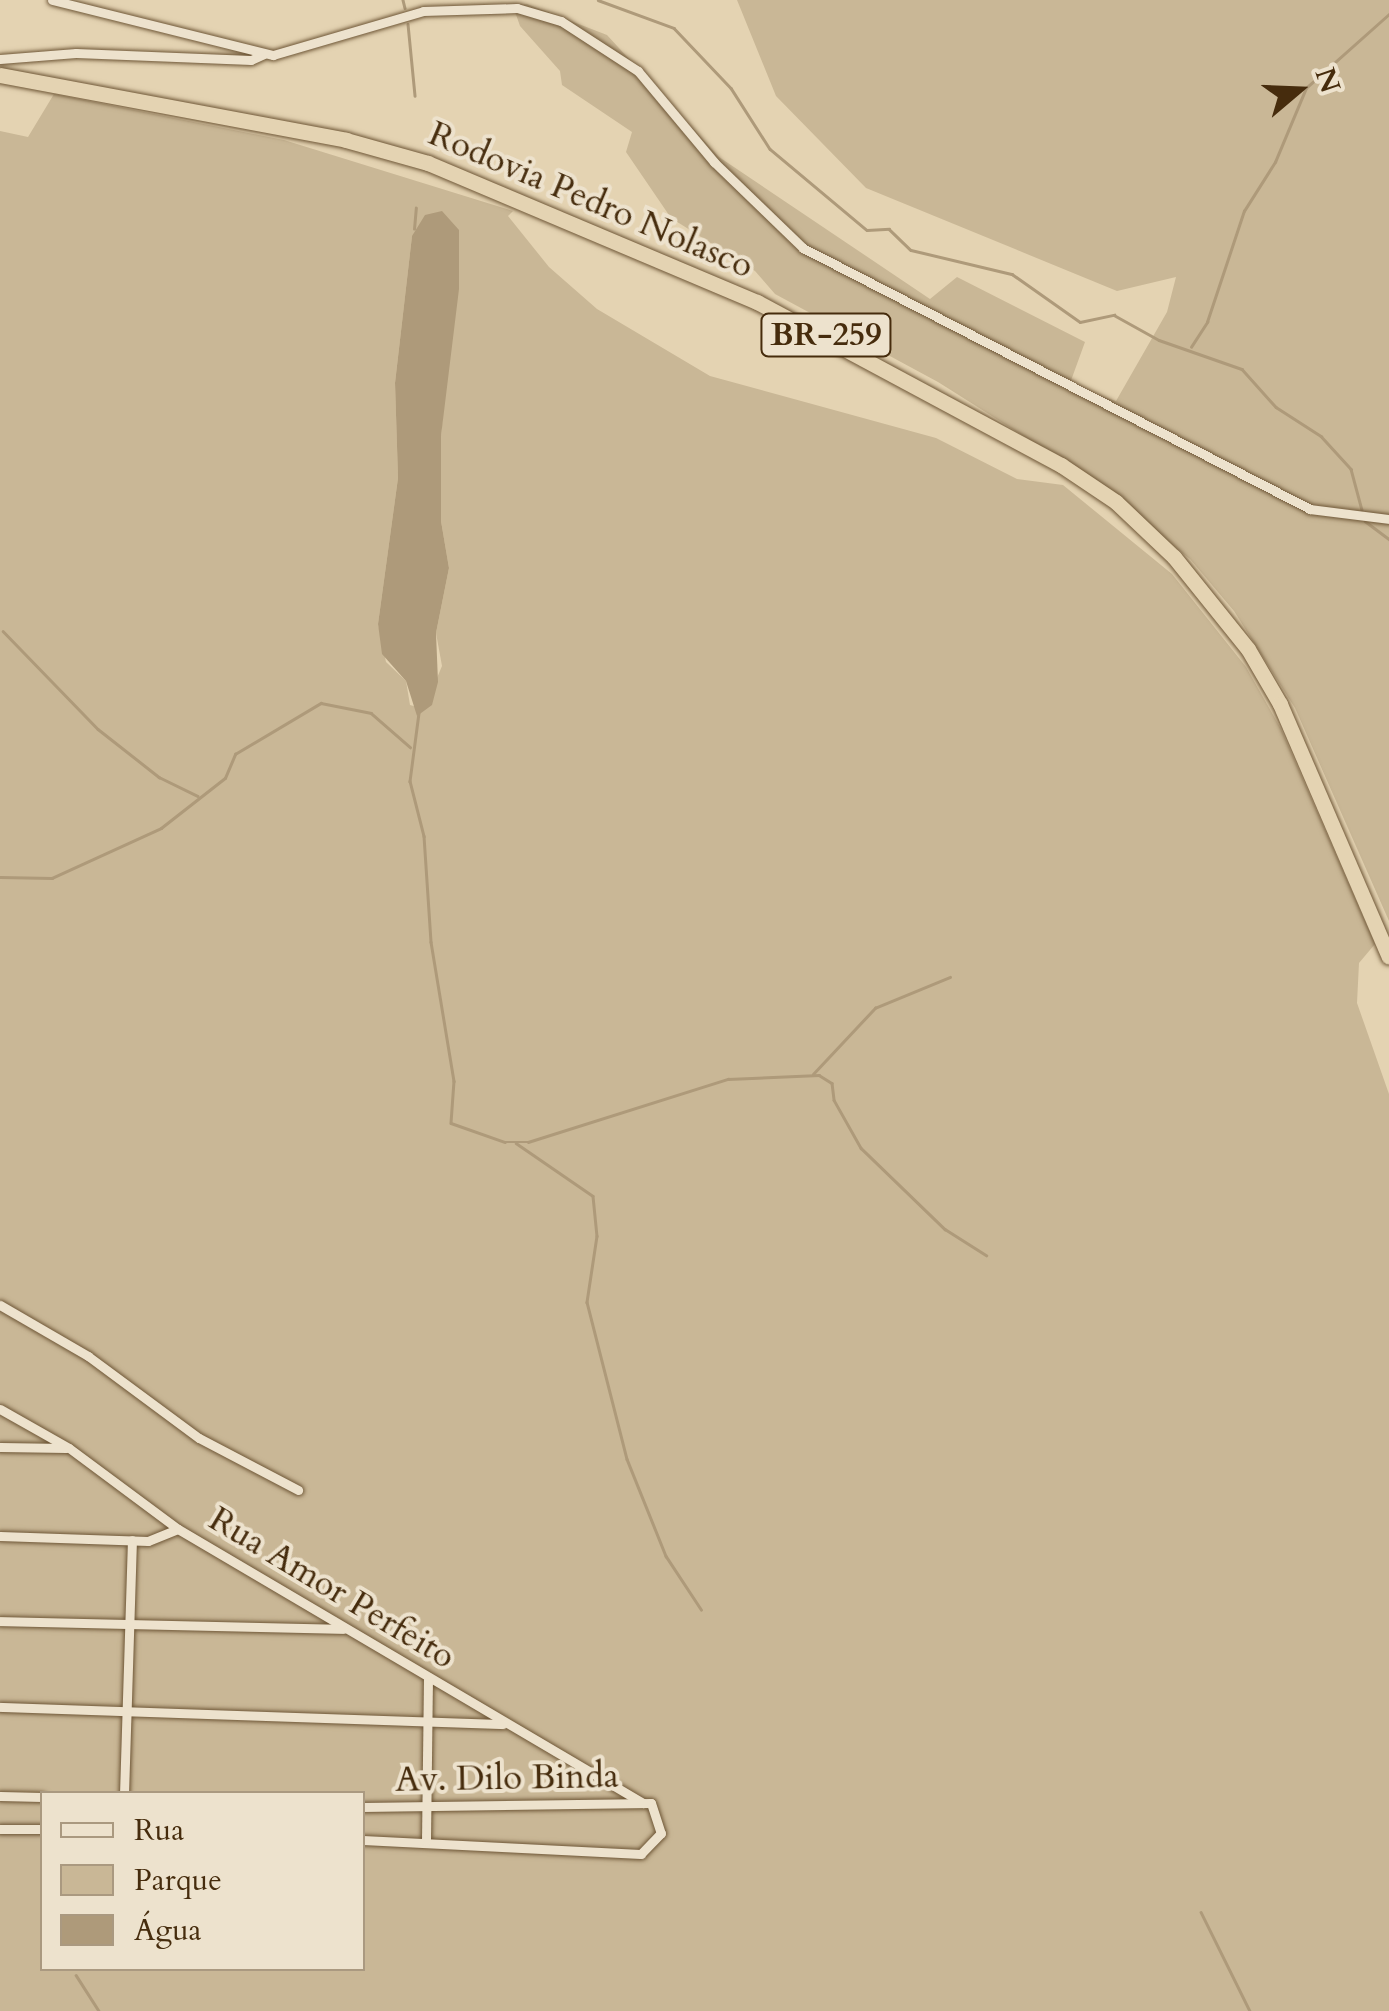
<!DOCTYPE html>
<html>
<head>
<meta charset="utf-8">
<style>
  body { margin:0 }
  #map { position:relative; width:1389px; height:2011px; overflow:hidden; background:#e4d3b2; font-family:Cardo,serif }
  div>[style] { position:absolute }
  .green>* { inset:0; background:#c9b796 }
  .water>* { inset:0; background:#ae9a7a }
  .stream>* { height:2.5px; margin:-1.25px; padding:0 1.25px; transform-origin:1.25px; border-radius:1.25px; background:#ae9a7a }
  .roads { filter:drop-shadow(0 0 2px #6e5636) drop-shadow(0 0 2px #6e5636) }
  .minor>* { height:9px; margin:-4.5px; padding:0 4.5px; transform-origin:4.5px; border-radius:4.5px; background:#ede2cd }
  .trunk>* { height:15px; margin:-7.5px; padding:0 7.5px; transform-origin:7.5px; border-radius:7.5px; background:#e4d3b2 }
  span { translate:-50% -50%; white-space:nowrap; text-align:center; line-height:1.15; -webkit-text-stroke:8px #ede2cd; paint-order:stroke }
  .shield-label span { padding:2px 8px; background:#ede2cd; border:2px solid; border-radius:8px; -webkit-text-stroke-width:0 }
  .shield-label { font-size:32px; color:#462c0d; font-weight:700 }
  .street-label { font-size:35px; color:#462c0d }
  .legend { position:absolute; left:40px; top:1791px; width:325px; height:180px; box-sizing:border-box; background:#ede2cd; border:2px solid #aa9980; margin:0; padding:12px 18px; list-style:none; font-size:30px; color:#462c0d }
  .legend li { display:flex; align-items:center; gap:20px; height:50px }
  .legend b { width:50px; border:2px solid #aa9980 }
  .north { position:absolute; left:1249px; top:40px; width:100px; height:100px; -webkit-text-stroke:8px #ede2cd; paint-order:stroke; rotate:71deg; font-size:28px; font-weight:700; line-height:40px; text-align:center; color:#462c0d }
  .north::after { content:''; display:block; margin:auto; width:35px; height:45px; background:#462c0d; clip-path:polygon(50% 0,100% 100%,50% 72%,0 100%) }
</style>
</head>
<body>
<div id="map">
  <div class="green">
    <div style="clip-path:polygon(737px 0,1389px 0,1389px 921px,1295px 708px,1234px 611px,1190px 559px,1084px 474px,938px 382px,775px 294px,755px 271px,671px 218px,626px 152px,632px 132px,562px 85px,560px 71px,520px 26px,513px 6px,527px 4px,607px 35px,719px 157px,930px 299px,957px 277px,1085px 342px,1069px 386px,1116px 401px,1167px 312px,1176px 277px,1117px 291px,866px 188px,776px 96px)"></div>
    <div style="clip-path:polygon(evenodd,54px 94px,284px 140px,513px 211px,508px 216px,549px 267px,597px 309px,710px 376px,936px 438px,1017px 479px,1063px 485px,1172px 574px,1246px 667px,1281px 729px,1375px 944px,1359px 963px,1357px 1003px,1389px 1094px,1389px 2011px,0 2011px,0 131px,28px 137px,54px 94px,459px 230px,441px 436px,441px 521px,449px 568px,436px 633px,442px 666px,424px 709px,410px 705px,406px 681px,386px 662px,378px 624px,398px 478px,395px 383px,412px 236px,459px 230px,54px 94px,42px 1794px,362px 1794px,362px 1968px,42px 1968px,42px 1794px)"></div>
  </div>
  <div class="water">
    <div style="clip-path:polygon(442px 211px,459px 230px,459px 289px,441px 436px,441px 521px,449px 568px,436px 633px,438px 682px,432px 705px,417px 716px,406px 681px,382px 654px,378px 624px,398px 478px,395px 383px,412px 236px,425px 215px)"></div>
  </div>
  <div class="stream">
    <div style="left:403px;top:0;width:8px;rotate:76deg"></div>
    <div style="left:598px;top:0;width:81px;rotate:20.2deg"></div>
    <div style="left:674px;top:28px;width:83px;rotate:46.5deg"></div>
    <div style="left:731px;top:88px;width:72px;rotate:57.4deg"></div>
    <div style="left:770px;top:149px;width:126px;rotate:39.9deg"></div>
    <div style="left:867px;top:230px;width:22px;rotate:-3deg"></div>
    <div style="left:889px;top:229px;width:30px;rotate:44deg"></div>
    <div style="left:911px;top:250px;width:104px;rotate:13.4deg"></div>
    <div style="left:1012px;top:274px;width:83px;rotate:35.2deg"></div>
    <div style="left:1080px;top:322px;width:35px;rotate:-12deg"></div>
    <div style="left:1114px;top:315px;width:51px;rotate:29.1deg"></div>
    <div style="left:1159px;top:340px;width:88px;rotate:19.3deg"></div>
    <div style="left:1242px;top:369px;width:51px;rotate:48.2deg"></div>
    <div style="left:1276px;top:407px;width:54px;rotate:32.8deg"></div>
    <div style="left:1321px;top:436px;width:45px;rotate:47.7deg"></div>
    <div style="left:1351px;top:469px;width:42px;rotate:75deg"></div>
    <div style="left:408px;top:24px;width:72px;rotate:84.4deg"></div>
    <div style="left:414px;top:229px;width:21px;rotate:-85deg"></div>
    <div style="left:1191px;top:347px;width:30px;rotate:-57deg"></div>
    <div style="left:1207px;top:322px;width:117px;rotate:-71.6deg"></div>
    <div style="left:1244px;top:211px;width:58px;rotate:-57.7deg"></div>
    <div style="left:1275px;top:162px;width:80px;rotate:-67.3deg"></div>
    <div style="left:1306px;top:88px;width:111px;rotate:-41.7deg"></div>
    <div style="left:1365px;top:521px;width:30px;rotate:37deg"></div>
    <div style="left:3px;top:631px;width:136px;rotate:45.9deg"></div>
    <div style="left:98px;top:729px;width:78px;rotate:38.2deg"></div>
    <div style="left:159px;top:777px;width:43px;rotate:26deg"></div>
    <div style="left:419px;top:713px;width:69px;rotate:97.5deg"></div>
    <div style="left:410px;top:781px;width:57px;rotate:75.7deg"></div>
    <div style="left:424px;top:836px;width:106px;rotate:86.2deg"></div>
    <div style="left:431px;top:942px;width:141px;rotate:80.6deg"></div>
    <div style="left:454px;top:1081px;width:42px;rotate:94.1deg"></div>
    <div style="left:451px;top:1123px;width:57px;rotate:19.4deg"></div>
    <div style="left:505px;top:1142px;width:23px"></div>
    <div style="left:528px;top:1142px;width:210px;rotate:-17.5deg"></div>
    <div style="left:728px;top:1079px;width:91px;rotate:-2.5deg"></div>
    <div style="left:819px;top:1075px;width:15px;rotate:32deg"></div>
    <div style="left:832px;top:1083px;width:17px;rotate:83deg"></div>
    <div style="left:834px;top:1100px;width:55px;rotate:60.6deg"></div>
    <div style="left:861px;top:1148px;width:117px;rotate:44deg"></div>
    <div style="left:945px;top:1229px;width:49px;rotate:32.4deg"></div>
    <div style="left:0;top:877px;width:52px;rotate:1.1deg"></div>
    <div style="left:52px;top:878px;width:120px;rotate:-24.6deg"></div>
    <div style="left:161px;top:828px;width:81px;rotate:-38deg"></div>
    <div style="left:225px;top:778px;width:26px;rotate:-67deg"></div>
    <div style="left:235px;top:754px;width:100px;rotate:-30.7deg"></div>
    <div style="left:321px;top:703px;width:51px;rotate:11.3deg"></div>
    <div style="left:371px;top:713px;width:52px;rotate:41.1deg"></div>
    <div style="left:813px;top:1074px;width:91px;rotate:-46.8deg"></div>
    <div style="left:875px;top:1008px;width:81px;rotate:-22.5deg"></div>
    <div style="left:516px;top:1143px;width:93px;rotate:34.5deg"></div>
    <div style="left:593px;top:1196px;width:40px;rotate:84.3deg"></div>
    <div style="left:597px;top:1236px;width:67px;rotate:98.6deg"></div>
    <div style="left:587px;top:1302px;width:162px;rotate:75.7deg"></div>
    <div style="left:627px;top:1459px;width:105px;rotate:68.1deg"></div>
    <div style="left:666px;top:1556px;width:64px;rotate:56.6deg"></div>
    <div style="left:1201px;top:1912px;width:110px;rotate:63.7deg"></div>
    <div style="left:76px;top:1975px;width:43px;rotate:57.4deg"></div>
  </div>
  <div class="roads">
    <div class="minor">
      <div style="left:52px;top:0;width:228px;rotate:14deg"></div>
      <div style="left:273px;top:55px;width:156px;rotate:-16.3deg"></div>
      <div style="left:423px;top:11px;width:94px;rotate:-1.8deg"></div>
      <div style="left:517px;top:8px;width:46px;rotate:16.5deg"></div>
      <div style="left:561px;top:21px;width:92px;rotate:33deg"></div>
      <div style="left:638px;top:71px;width:119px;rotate:50.1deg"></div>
      <div style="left:714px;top:162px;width:124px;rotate:44deg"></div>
      <div style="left:803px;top:248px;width:570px;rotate:27.24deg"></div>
      <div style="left:1310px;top:509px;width:80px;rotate:7.2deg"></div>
      <div style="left:0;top:59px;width:76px;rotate:-4.5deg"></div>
      <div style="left:76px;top:53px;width:175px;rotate:2.3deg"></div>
      <div style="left:251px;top:60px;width:14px;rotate:-25deg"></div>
      <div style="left:0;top:1305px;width:102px;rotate:30.1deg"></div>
      <div style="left:88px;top:1356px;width:138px;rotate:36.5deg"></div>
      <div style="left:199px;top:1438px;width:112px;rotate:27.7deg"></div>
      <div style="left:0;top:1409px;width:79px;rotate:29.5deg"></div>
      <div style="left:69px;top:1448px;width:136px;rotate:36.6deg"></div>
      <div style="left:178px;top:1529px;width:540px;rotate:30.51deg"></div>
      <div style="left:0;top:1447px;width:66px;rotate:0.9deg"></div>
      <div style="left:0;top:1536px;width:148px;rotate:1.9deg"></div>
      <div style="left:148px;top:1541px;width:32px;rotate:-22deg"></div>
      <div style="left:0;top:1621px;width:343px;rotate:1.3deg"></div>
      <div style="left:0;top:1707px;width:503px;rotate:1.94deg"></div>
      <div style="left:124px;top:1794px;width:254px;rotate:-88.2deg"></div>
      <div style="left:0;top:1796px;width:42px;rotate:1.4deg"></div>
      <div style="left:362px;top:1807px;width:289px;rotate:-0.8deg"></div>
      <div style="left:651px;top:1803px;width:32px;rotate:72deg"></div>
      <div style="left:661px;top:1833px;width:29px;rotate:134deg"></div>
      <div style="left:641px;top:1854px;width:279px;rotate:-177.1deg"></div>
      <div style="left:0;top:1829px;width:42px"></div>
      <div style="left:426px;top:1841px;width:164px;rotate:-89.3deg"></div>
    </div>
    <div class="trunk">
      <div style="left:0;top:75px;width:352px;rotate:10.6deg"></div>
      <div style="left:346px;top:140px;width:85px;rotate:15.7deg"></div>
      <div style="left:428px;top:163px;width:357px;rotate:22.9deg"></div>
      <div style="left:757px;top:302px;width:345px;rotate:28.2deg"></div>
      <div style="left:1061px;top:465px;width:66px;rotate:33.9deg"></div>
      <div style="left:1116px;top:502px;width:80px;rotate:43.5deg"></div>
      <div style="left:1174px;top:557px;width:118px;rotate:51.2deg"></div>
      <div style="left:1248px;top:649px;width:64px;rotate:59.8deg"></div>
      <div style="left:1280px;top:704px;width:275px;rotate:66.7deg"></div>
    </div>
  </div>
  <div class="shield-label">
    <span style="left:826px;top:335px">BR-259</span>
  </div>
  <div class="street-label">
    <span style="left:591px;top:200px;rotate:23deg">Rodovia Pedro Nolasco</span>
    <span style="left:332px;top:1588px;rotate:31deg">Rua Amor Perfeito</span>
    <span style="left:507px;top:1778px;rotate:-1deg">Av. Dilo Binda</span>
  </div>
  <ul class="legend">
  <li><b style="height:12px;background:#ede2cd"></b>Rua</li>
  <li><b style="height:28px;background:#c9b796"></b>Parque</li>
  <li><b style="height:28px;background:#ae9a7a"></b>Água</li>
  </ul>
  <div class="north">N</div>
</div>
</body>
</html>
